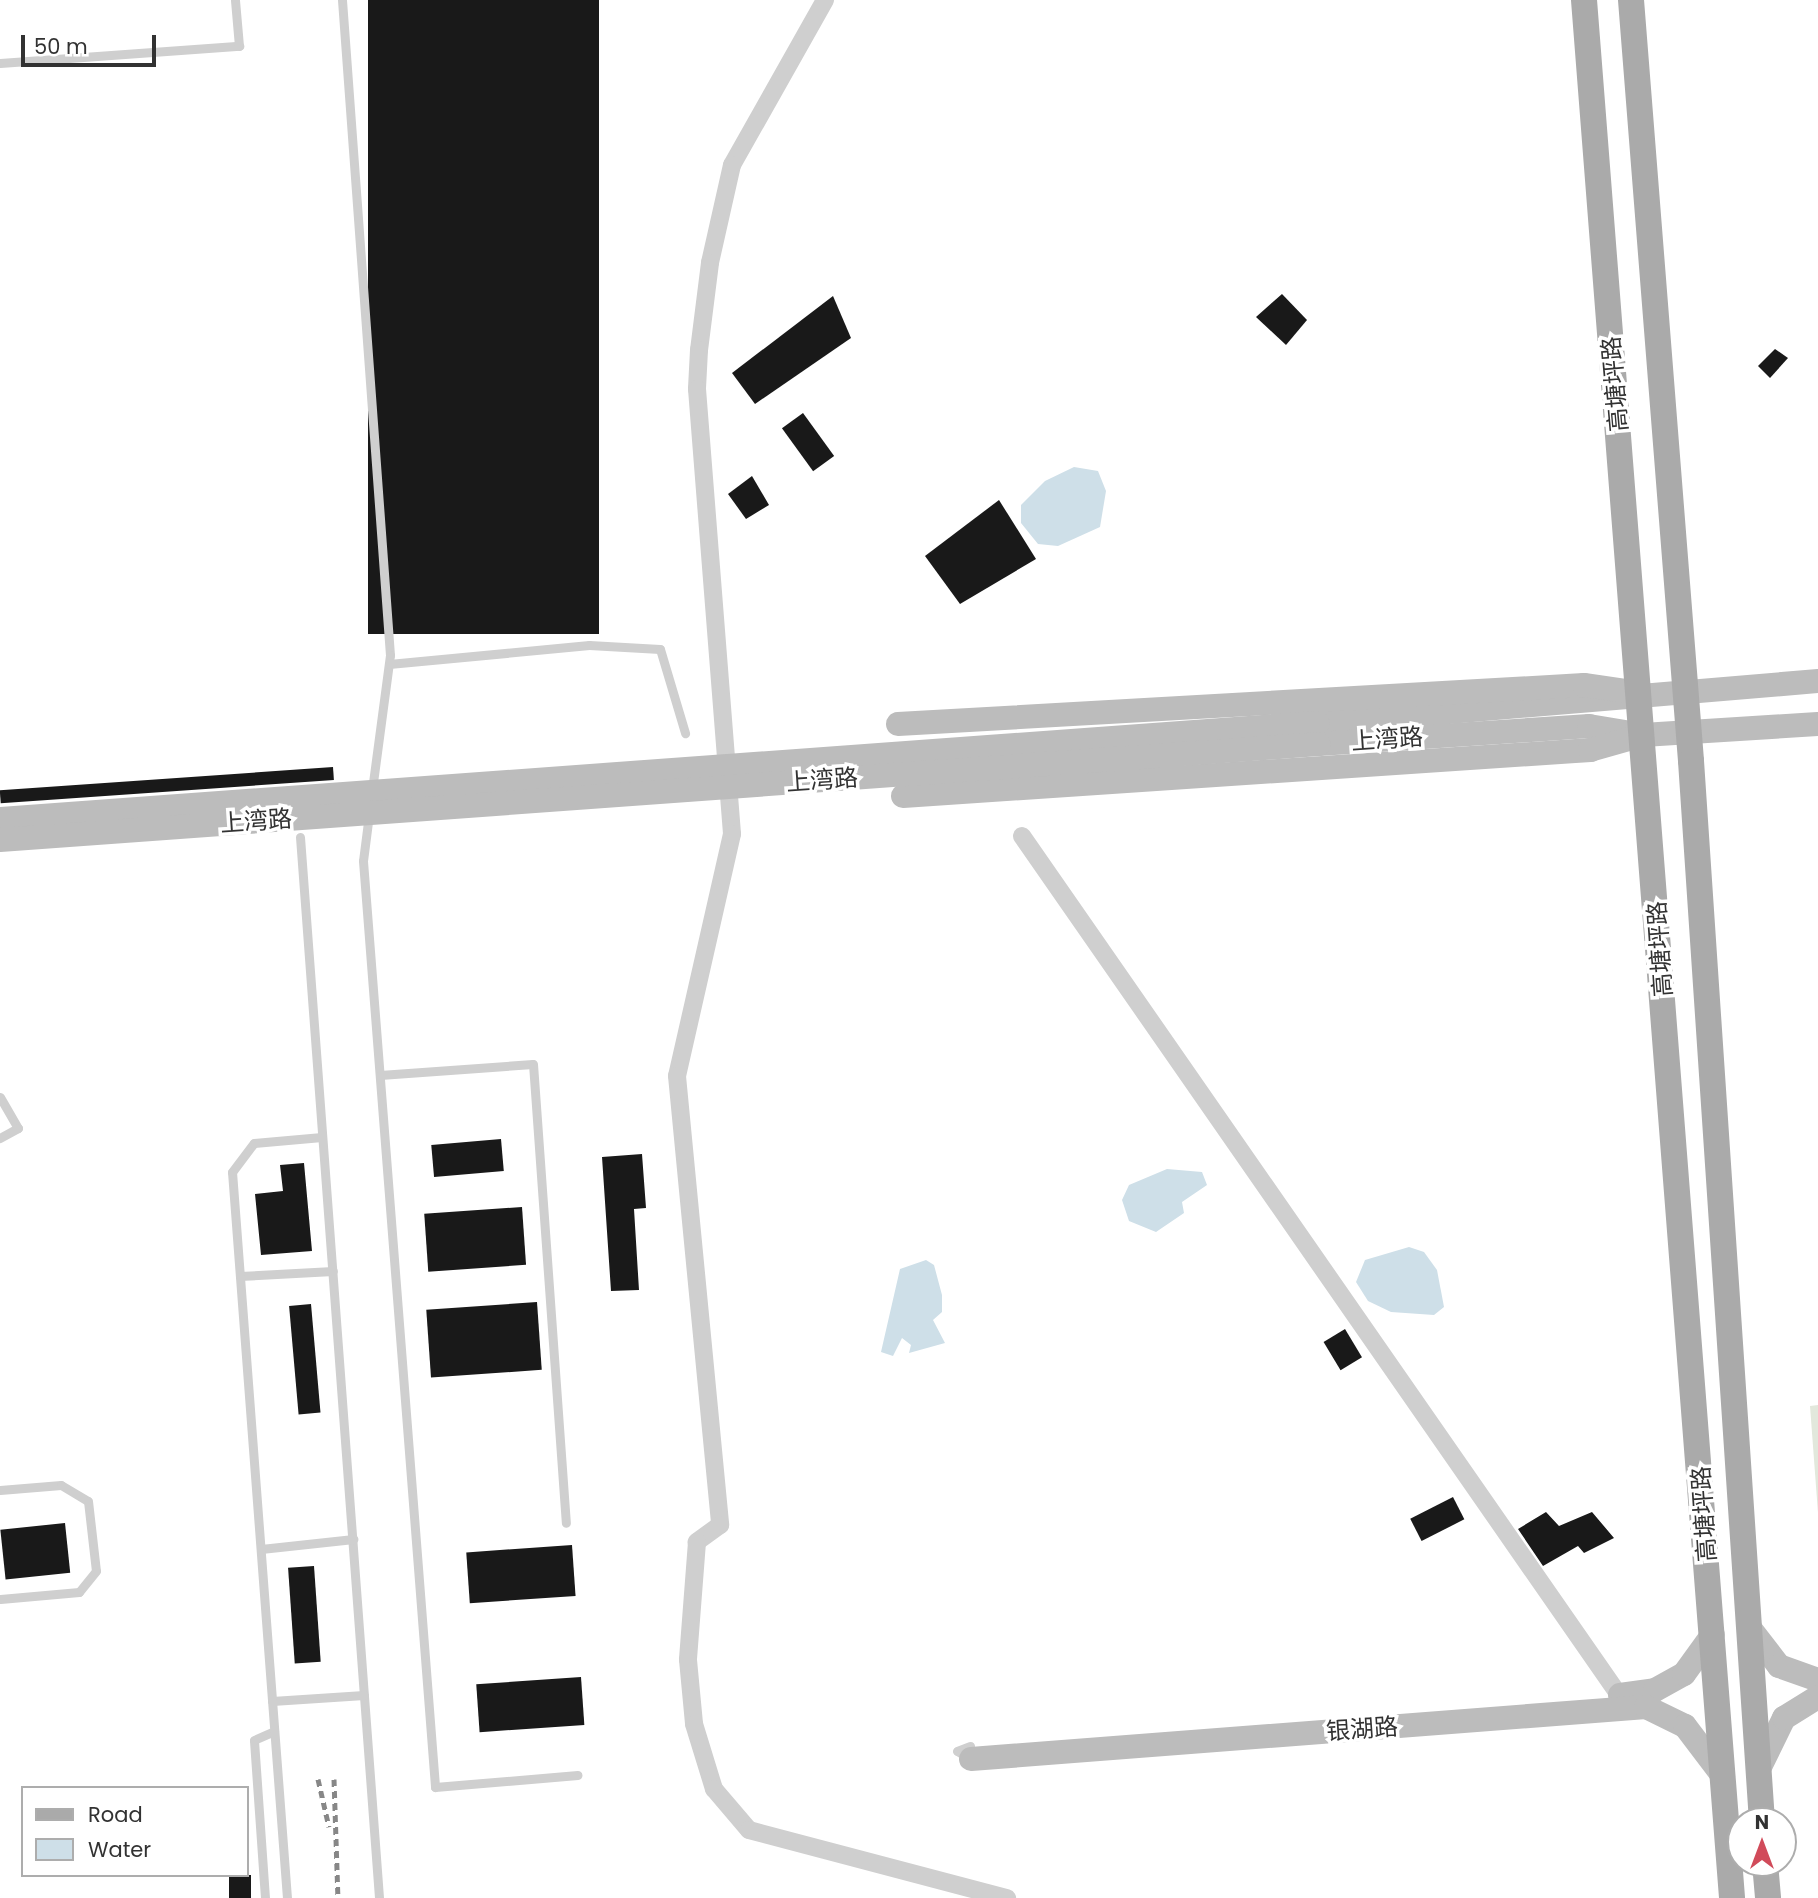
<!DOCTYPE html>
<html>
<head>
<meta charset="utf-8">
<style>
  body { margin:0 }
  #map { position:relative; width:1818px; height:1898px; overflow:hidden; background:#fff; font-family:Poppins,"Noto Sans SC",sans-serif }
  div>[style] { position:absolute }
  .green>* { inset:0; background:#e2e8dc }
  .water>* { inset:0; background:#cedfe8 }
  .building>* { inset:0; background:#191919; transform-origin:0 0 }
  .lane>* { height:9px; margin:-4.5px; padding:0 4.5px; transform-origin:4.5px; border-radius:4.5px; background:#cfcfcf }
  .street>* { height:18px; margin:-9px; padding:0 9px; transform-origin:9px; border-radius:9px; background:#cfcfcf }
  .secondary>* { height:24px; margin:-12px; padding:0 12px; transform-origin:12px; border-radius:12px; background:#bcbcbc }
  .primary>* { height:26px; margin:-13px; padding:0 13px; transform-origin:13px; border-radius:13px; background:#aaa }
  .rail>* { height:5px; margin-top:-2.5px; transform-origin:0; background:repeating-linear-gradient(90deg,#878787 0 7px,transparent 0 12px) }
  .secondary-bridge>* { height:24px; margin:-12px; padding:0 12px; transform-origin:12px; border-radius:12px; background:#bcbcbc }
  span { translate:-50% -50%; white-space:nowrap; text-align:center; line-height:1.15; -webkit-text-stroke:7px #fff; paint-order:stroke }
  .street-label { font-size:24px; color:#323232 }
  .legend { position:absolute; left:21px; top:1786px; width:228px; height:91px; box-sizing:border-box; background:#fff; border:2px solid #adadad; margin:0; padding:9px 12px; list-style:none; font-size:21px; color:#323232 }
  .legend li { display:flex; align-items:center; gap:14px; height:35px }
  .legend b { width:35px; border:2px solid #adadad }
  .north { position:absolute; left:1727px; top:1807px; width:70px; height:70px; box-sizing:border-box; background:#fff; border:2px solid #adadad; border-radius:50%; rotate:0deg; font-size:19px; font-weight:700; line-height:28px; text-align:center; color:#323232 }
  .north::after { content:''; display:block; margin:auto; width:24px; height:32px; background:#d14b5a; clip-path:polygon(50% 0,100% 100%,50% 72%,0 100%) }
  .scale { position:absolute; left:21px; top:35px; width:135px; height:32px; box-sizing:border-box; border:4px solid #323232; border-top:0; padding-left:9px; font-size:21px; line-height:24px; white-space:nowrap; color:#323232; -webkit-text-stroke:5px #fff; paint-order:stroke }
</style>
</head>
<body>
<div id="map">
  <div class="green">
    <div style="clip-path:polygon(1818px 1405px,1818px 1513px,1810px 1406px)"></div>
  </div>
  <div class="water">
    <div style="clip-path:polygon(1074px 467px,1098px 471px,1106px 491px,1100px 527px,1058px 546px,1038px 544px,1021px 523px,1021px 505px,1045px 481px)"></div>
    <div style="clip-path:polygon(1167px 1169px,1202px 1172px,1207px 1185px,1182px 1202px,1184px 1213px,1156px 1232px,1129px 1221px,1122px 1200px,1129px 1185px)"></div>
    <div style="clip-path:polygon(1409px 1247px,1424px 1252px,1437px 1270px,1444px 1307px,1434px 1315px,1391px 1312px,1368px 1301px,1356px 1282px,1365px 1260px)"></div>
    <div style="clip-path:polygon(926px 1260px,934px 1265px,942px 1295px,942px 1312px,933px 1320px,945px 1343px,909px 1353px,911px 1345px,902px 1338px,893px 1356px,881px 1352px,900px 1269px)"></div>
  </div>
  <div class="building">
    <div style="left:368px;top:0;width:231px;height:634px"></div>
    <div style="clip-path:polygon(1282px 294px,1307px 320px,1286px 345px,1256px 317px)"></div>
    <div style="clip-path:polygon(833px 296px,851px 338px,755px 404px,732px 373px)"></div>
    <div style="clip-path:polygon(1775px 349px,1788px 358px,1770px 378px,1758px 366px)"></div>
    <div style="left:803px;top:413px;width:53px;height:26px;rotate:54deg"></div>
    <div style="clip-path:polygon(752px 476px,769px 505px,746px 519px,728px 494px)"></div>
    <div style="clip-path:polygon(999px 500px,1036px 559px,960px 604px,925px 556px)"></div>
    <div style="left:333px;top:767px;width:13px;height:334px;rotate:86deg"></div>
    <div style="left:501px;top:1139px;width:32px;height:70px;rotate:85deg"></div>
    <div style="clip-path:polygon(642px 1154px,646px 1208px,634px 1209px,639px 1290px,611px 1291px,602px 1157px)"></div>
    <div style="clip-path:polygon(304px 1163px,312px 1251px,261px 1255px,255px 1194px,283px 1191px,280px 1165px)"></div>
    <div style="left:522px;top:1207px;width:58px;height:98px;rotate:86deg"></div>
    <div style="left:537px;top:1302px;width:68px;height:111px;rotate:86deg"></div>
    <div style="left:311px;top:1304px;width:109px;height:22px;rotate:85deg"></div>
    <div style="left:1345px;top:1329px;width:33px;height:25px;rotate:59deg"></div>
    <div style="left:1453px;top:1497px;width:25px;height:48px;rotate:63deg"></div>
    <div style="clip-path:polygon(1546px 1512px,1559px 1526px,1592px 1512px,1614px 1538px,1584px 1553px,1578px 1546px,1543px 1566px,1518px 1529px)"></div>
    <div style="left:65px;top:1523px;width:50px;height:65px;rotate:84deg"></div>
    <div style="left:572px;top:1545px;width:51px;height:106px;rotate:86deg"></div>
    <div style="left:314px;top:1566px;width:96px;height:26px;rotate:86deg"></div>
    <div style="left:581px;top:1677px;width:48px;height:105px;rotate:86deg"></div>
    <div style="left:229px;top:1875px;width:22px;height:23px"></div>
  </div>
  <div class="lane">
    <div style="left:342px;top:0;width:657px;rotate:85.81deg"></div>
    <div style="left:390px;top:655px;width:136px;rotate:97.6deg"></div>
    <div style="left:0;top:63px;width:240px;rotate:-4.1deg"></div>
    <div style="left:239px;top:46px;width:46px;rotate:-95deg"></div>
    <div style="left:389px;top:664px;width:201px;rotate:-5.4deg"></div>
    <div style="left:589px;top:645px;width:71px;rotate:3.2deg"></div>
    <div style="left:660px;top:649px;width:88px;rotate:73.4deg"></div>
    <div style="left:369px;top:814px;width:47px;rotate:97.3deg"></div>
    <div style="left:363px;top:861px;width:929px;rotate:85.55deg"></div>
    <div style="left:435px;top:1787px;width:143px;rotate:-4.8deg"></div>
    <div style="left:300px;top:837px;width:1064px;rotate:85.74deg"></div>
    <div style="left:380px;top:1075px;width:153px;rotate:-4.1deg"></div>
    <div style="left:533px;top:1064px;width:460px;rotate:85.9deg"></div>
    <div style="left:0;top:1097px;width:36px;rotate:60deg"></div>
    <div style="left:18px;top:1128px;width:21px;rotate:151deg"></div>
    <div style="left:240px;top:1276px;width:93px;rotate:-3.1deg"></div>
    <div style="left:0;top:1490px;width:61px;rotate:-4.7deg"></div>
    <div style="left:61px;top:1485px;width:31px;rotate:31deg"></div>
    <div style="left:88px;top:1501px;width:70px;rotate:83.5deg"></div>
    <div style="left:96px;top:1571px;width:27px;rotate:129deg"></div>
    <div style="left:79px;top:1592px;width:79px;rotate:174.9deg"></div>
    <div style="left:261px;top:1549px;width:93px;rotate:-6.2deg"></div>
    <div style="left:272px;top:1701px;width:92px;rotate:-3.7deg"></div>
    <div style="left:970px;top:1759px;width:15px;rotate:-148deg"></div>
    <div style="left:957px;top:1751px;width:14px;rotate:-21deg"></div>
    <div style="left:265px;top:1898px;width:158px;rotate:-94deg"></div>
    <div style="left:254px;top:1740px;width:22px;rotate:-24deg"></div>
    <div style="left:287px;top:1898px;width:728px;rotate:-94.33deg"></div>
    <div style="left:232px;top:1172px;width:36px;rotate:-53deg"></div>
    <div style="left:254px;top:1143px;width:68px;rotate:-5deg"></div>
  </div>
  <div class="street">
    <div style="left:825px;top:0;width:189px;rotate:119.4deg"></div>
    <div style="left:732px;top:165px;width:100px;rotate:102.7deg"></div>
    <div style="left:710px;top:263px;width:88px;rotate:97.2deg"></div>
    <div style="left:699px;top:350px;width:39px;rotate:93deg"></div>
    <div style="left:697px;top:389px;width:446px;rotate:85.5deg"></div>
    <div style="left:732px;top:834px;width:248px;rotate:102.8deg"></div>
    <div style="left:677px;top:1076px;width:451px;rotate:84.5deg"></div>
    <div style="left:720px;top:1525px;width:29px;rotate:144deg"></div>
    <div style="left:697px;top:1542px;width:118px;rotate:94.4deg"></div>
    <div style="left:688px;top:1660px;width:64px;rotate:84.6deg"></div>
    <div style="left:694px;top:1724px;width:68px;rotate:72.9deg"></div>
    <div style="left:714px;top:1789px;width:54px;rotate:49.5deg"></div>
    <div style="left:749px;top:1830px;width:267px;rotate:14.8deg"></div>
    <div style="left:1022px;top:836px;width:1046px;rotate:55.2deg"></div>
  </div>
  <div class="secondary">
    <div style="left:1318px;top:723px;width:502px;rotate:-4.8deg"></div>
    <div style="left:898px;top:724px;width:687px;rotate:-3.25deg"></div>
    <div style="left:1584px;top:685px;width:57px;rotate:8.1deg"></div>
    <div style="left:1319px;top:744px;width:271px;rotate:-3.8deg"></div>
    <div style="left:1589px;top:726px;width:55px;rotate:9.5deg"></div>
    <div style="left:1643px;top:735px;width:175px;rotate:-3.6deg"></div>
    <div style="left:903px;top:796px;width:689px;rotate:-3.83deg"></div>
    <div style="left:1590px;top:750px;width:55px;rotate:-15.8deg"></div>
    <div style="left:1749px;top:1627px;width:49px;rotate:52.4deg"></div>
    <div style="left:1779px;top:1666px;width:41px;rotate:19.7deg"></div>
    <div style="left:1620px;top:1695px;width:35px;rotate:-8deg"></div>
    <div style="left:1655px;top:1690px;width:33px;rotate:-29deg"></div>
    <div style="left:1684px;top:1674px;width:49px;rotate:-54.1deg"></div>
    <div style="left:971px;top:1759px;width:677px;rotate:-4.41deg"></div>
    <div style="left:1646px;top:1707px;width:43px;rotate:26deg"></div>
    <div style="left:1685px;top:1726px;width:63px;rotate:52.8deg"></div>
    <div style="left:1759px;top:1769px;width:57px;rotate:-63.9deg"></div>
    <div style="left:1784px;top:1718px;width:40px;rotate:-32deg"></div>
  </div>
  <div class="primary">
    <div style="left:1584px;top:0;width:1904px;rotate:85.54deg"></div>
    <div style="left:1631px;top:0;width:763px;rotate:85.49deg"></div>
    <div style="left:1691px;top:761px;width:1062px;rotate:86.17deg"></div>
    <div style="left:1765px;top:1863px;width:35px;rotate:85deg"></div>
  </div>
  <div class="rail">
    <div style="left:318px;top:1779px;width:49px;rotate:77.1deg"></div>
    <div style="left:334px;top:1779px;width:119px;rotate:88.1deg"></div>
  </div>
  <div class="secondary-bridge">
    <div style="left:0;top:819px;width:1321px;rotate:-4.17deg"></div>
    <div style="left:0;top:840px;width:1322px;rotate:-4.16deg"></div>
  </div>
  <div class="street-label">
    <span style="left:1615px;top:384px;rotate:-95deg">高塘坪路</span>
    <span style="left:1387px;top:739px;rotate:-4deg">上湾路</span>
    <span style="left:822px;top:780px;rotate:-4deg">上湾路</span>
    <span style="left:256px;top:821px;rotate:-4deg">上湾路</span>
    <span style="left:1660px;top:949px;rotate:-94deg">高塘坪路</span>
    <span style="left:1704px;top:1514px;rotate:-94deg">高塘坪路</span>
    <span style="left:1362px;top:1729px;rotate:-4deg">银湖路</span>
  </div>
  <ul class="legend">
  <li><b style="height:9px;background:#aaa"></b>Road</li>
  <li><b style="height:19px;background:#cedfe8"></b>Water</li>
  </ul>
  <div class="north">N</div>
  <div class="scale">50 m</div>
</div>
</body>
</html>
